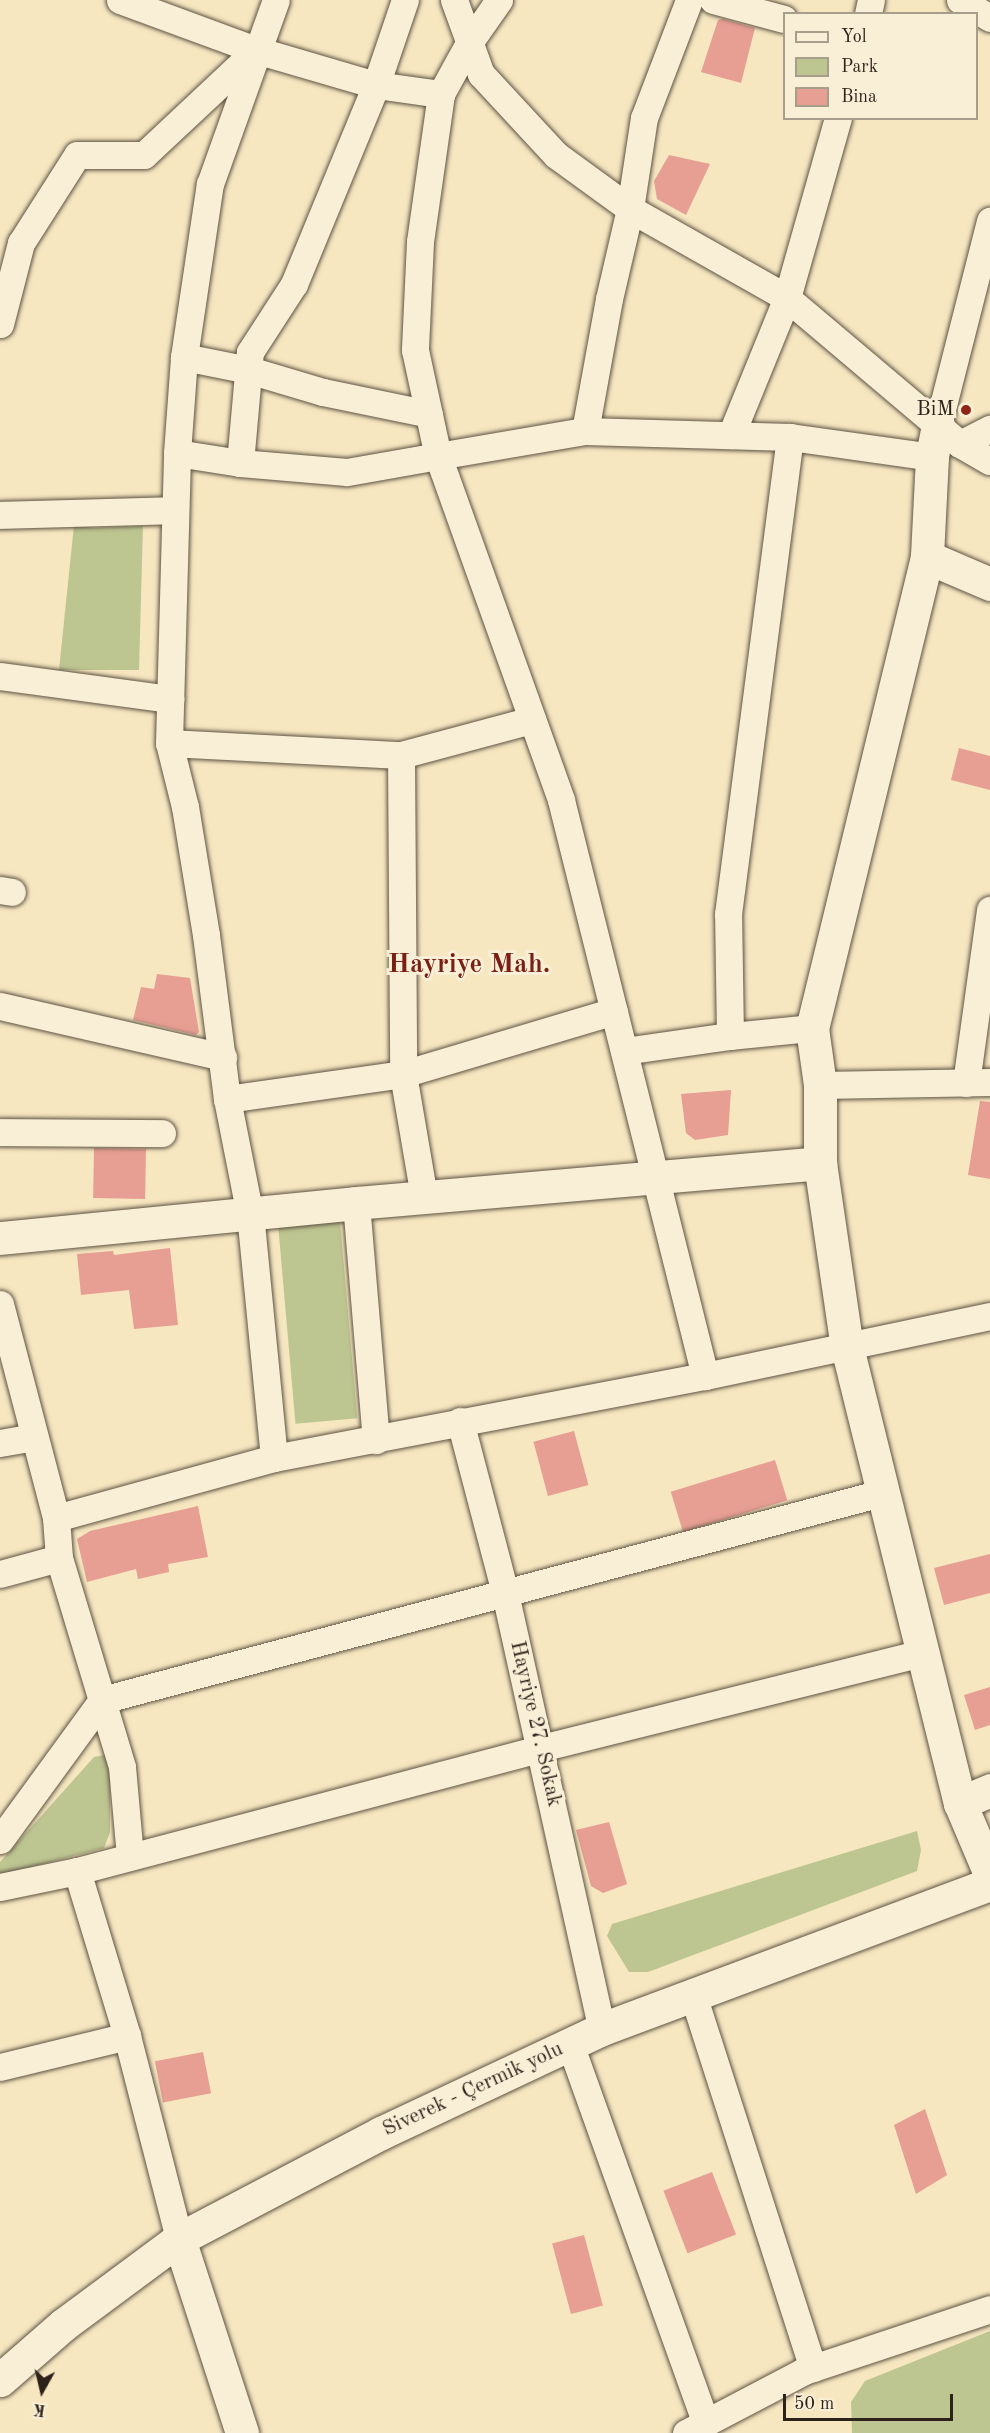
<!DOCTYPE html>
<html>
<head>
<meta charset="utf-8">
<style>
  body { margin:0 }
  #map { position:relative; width:990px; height:2433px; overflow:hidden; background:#f6e7c0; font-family:"Old Standard TT",serif }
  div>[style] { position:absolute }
  .green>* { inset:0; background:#bdc591; transform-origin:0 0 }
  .building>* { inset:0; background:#e79e93; transform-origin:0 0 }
  .roads { filter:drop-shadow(0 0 2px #5e5344) drop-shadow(0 0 2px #5e5344) }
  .minor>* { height:27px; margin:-13.5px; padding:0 13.5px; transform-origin:13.5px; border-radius:13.5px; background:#f9efd6 }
  .tertiary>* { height:33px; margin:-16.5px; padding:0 16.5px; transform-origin:16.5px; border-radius:16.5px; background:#f9efd6 }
  .secondary>* { height:33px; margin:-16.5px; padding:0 16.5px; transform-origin:16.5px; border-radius:16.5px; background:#f9efd6 }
  .dots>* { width:16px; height:16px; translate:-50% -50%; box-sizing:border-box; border:3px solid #f9efd6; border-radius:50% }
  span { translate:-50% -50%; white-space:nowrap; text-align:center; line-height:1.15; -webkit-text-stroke:6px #f9efd6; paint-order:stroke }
  .poi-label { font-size:21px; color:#2c221a }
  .right { translate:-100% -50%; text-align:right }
  .street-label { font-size:21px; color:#2c221a }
  .district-label { font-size:27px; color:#7a1f14; font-weight:700 }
  .legend { position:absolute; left:783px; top:12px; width:195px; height:108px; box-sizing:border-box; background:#f9efd6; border:2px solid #a79d8b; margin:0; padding:8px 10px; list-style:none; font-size:18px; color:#2c221a }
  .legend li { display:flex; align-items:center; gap:12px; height:30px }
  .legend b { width:30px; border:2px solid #a79d8b }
  .north { position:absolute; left:12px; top:2361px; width:60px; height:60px; -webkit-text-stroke:4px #f9efd6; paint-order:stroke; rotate:188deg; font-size:16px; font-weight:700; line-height:24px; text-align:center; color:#2c221a }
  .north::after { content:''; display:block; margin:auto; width:21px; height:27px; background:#2c221a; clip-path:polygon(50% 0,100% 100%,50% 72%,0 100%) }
  .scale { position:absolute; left:783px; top:2394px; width:170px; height:27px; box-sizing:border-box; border:3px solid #2c221a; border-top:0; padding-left:8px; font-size:18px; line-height:21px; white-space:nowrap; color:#2c221a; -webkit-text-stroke:4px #f9efd6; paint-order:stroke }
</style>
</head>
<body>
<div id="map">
  <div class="green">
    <div style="clip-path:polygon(74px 525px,93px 528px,143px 526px,139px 670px,59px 670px)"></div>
    <div style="left:340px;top:1221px;width:198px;height:62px;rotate:85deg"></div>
    <div style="clip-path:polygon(105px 1755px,110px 1774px,110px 1832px,104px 1848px,0 1875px,0 1862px,94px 1757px)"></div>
    <div style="clip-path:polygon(917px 1831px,921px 1850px,917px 1871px,648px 1972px,629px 1972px,607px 1936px,612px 1924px)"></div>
    <div style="clip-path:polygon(990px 2331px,990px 2433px,852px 2433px,851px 2402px,865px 2381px)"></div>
  </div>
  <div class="building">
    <div style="clip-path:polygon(723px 19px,755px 28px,741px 83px,701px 72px,718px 20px)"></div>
    <div style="clip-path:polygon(669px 155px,710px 164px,686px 215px,657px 199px,654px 181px)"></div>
    <div style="clip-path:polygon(959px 748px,990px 756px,990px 790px,951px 780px)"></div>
    <div style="clip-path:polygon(157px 974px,190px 978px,199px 1032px,196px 1035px,133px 1020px,141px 987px,154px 989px)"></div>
    <div style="clip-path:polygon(731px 1090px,728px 1135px,695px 1140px,686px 1133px,681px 1094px)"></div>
    <div style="clip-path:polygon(980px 1101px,990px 1102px,990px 1179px,968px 1175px)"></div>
    <div style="left:94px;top:1148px;width:52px;height:50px;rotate:1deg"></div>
    <div style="clip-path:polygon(170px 1248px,178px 1325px,134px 1329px,129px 1290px,81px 1295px,77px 1254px,113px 1251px,114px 1255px)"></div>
    <div style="left:574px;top:1431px;width:56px;height:42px;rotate:75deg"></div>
    <div style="left:775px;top:1460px;width:42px;height:109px;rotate:73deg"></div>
    <div style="clip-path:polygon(198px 1506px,208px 1557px,168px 1564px,169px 1572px,138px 1579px,136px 1569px,87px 1582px,77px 1539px,90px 1531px)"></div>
    <div style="clip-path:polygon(990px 1554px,990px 1593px,944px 1605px,934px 1568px)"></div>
    <div style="clip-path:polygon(990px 1687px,990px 1725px,975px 1730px,964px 1695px)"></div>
    <div style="clip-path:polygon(609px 1822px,627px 1884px,603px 1893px,591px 1886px,576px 1830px)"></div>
    <div style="left:203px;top:2052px;width:42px;height:49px;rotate:79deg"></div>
    <div style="clip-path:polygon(925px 2109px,947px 2175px,916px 2194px,894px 2125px)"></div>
    <div style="left:712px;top:2172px;width:67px;height:52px;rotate:69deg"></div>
    <div style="left:584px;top:2235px;width:73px;height:33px;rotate:75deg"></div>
  </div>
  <div class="roads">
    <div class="minor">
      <div style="left:120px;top:0;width:145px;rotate:20.2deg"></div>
      <div style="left:256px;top:50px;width:125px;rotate:16.3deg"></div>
      <div style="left:376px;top:85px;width:66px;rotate:7.9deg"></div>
      <div style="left:454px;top:0;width:79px;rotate:70deg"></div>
      <div style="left:481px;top:74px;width:110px;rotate:47.2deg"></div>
      <div style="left:556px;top:155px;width:92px;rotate:36.1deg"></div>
      <div style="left:630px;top:209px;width:180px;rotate:29.5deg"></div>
      <div style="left:787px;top:298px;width:226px;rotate:40.2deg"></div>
      <div style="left:960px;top:444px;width:34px;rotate:30deg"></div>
      <div style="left:499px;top:0;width:52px;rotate:124.9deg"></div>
      <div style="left:469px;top:43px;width:58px;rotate:118.8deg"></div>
      <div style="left:441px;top:94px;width:149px;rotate:98.1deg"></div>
      <div style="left:420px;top:242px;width:108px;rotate:92.7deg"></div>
      <div style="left:415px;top:350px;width:108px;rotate:77.8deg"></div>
      <div style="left:438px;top:456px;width:149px;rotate:-9.7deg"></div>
      <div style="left:585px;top:431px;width:134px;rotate:-79.7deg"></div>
      <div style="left:609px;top:299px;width:92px;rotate:-76.9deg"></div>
      <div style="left:630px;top:209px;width:92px;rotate:-81.3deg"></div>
      <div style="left:644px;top:118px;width:126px;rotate:-69.1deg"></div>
      <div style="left:713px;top:0;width:73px;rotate:15deg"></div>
      <div style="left:960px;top:0;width:35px;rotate:31deg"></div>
      <div style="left:868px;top:14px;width:14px;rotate:-78deg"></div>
      <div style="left:0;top:324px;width:84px;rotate:-75.5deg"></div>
      <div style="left:21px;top:243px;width:104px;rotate:-57.5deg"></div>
      <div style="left:77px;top:155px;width:67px"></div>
      <div style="left:144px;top:155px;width:149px;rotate:-43.1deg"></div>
      <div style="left:184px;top:357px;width:66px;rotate:11.3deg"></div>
      <div style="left:249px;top:370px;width:77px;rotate:16.6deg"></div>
      <div style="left:323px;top:392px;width:108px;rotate:11.7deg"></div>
      <div style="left:938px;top:425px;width:211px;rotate:-75.7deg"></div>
      <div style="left:585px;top:431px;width:205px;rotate:1.7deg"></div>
      <div style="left:790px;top:437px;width:143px;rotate:8deg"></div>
      <div style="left:731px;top:435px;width:148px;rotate:-67.8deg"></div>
      <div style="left:787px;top:298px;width:187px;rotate:-74.2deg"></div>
      <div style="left:960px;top:444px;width:34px;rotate:-27deg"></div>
      <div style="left:177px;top:453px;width:64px;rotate:9deg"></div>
      <div style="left:240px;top:463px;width:111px;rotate:-84.9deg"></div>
      <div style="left:250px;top:352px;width:81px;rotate:-57.1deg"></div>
      <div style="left:294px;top:284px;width:215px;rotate:-67.6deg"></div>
      <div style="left:376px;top:85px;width:90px;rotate:-71.2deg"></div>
      <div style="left:240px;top:463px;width:107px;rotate:4.8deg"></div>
      <div style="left:347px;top:472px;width:92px;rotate:-10deg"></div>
      <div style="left:438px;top:456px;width:365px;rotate:70.3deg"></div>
      <div style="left:561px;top:800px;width:594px;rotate:75.96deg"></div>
      <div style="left:0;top:515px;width:175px;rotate:-1.6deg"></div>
      <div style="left:0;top:676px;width:172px;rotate:7.7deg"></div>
      <div style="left:169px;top:743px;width:232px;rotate:3deg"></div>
      <div style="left:401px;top:755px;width:136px;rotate:-15deg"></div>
      <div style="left:401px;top:755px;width:319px;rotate:89.6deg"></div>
      <div style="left:403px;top:1074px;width:125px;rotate:80.3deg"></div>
      <div style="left:0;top:890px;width:12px;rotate:9deg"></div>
      <div style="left:0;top:1006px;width:229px;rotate:12.9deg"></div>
      <div style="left:730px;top:1036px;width:122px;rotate:-90.9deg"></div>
      <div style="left:728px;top:914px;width:481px;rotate:-82.6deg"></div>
      <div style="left:624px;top:1051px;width:107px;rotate:-8.1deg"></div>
      <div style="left:730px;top:1036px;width:82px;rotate:-5.6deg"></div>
      <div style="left:966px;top:1083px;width:175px;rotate:-82.1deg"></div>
      <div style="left:820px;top:1085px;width:170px;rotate:-1deg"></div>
      <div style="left:227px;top:1099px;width:178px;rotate:-8.1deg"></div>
      <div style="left:403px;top:1074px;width:220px;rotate:-16.6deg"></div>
      <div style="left:0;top:1132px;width:162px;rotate:0.4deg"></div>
      <div style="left:356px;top:1203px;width:238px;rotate:85.2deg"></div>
      <div style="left:0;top:1304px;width:221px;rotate:75.3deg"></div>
      <div style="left:56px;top:1518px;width:226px;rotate:-15.4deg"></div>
      <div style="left:274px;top:1458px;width:439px;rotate:-10.8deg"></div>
      <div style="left:705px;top:1376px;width:291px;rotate:-11.9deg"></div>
      <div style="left:460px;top:1421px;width:178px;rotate:75.3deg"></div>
      <div style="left:505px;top:1593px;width:447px;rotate:77.5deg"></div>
      <div style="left:0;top:1443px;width:34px;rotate:-10deg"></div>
      <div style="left:274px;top:1458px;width:244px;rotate:-95.6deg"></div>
      <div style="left:250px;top:1215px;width:118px;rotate:-101.2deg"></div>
      <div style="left:227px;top:1099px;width:165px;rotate:-97.3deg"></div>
      <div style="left:206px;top:935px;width:130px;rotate:-99.3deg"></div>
      <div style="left:185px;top:807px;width:66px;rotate:-104deg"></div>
      <div style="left:169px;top:743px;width:290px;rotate:-88.4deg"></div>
      <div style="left:177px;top:453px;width:96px;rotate:-85.8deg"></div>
      <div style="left:184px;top:357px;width:175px;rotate:-81.5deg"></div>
      <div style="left:210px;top:184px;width:195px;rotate:-70.3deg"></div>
      <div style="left:56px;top:1518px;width:40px;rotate:85.7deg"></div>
      <div style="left:59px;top:1558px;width:218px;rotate:73.2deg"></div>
      <div style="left:122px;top:1767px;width:90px;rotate:84.9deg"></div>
      <div style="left:0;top:1574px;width:61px;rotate:-15.2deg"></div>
      <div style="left:0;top:1840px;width:173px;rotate:-53.9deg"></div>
      <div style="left:102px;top:1700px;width:806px;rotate:-14.88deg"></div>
      <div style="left:77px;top:1871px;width:172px;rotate:73.1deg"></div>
      <div style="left:127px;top:2036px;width:210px;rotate:75.6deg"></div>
      <div style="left:0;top:1887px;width:79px;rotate:-11.7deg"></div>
      <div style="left:77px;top:1871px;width:480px;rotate:-14.8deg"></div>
      <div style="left:541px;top:1748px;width:394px;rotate:-14deg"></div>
      <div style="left:693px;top:1995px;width:392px;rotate:72.2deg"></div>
      <div style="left:570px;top:2044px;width:403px;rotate:70.3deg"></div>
      <div style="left:0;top:2067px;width:131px;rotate:-13.7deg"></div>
      <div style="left:686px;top:2433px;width:133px;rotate:-27.7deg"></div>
      <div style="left:804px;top:2371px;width:196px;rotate:-18.4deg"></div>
    </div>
    <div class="tertiary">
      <div style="left:938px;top:425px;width:33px;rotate:101deg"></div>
      <div style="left:932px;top:457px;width:100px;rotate:92.9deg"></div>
      <div style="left:927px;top:557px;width:485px;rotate:103.7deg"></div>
      <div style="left:812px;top:1028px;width:58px;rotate:82deg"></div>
      <div style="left:820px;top:1085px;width:78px;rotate:90deg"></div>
      <div style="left:820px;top:1163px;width:186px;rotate:81.7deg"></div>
      <div style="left:847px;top:1347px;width:470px;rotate:76.1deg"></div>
      <div style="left:960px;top:1803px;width:77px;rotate:67.1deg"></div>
      <div style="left:927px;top:557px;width:69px;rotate:23.2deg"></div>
      <div style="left:0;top:1238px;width:358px;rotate:-5.6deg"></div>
      <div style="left:356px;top:1203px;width:466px;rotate:-4.9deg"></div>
      <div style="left:960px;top:1803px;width:33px;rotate:-23deg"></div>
      <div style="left:179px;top:2239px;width:204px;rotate:72deg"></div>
    </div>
    <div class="secondary">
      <div style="left:0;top:2380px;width:84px;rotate:-41.1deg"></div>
      <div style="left:63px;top:2325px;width:144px;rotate:-36.6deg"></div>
      <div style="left:179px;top:2239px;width:228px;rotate:-27.7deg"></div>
      <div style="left:381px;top:2133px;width:244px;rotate:-25.2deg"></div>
      <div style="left:602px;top:2029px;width:414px;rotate:-20.5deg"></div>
    </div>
  </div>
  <div class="dots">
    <div style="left:966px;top:410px;background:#8f2418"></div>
  </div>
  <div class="poi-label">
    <span class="right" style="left:954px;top:410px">BiM</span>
  </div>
  <div class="street-label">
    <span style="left:535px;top:1724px;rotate:77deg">Hayriye 27. Sokak</span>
    <span style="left:473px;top:2090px;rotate:-25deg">Siverek - Çermik yolu</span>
  </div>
  <div class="district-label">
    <span style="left:469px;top:965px">Hayriye Mah.</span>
  </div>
  <ul class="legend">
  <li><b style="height:8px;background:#f9efd6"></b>Yol</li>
  <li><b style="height:16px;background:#bdc591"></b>Park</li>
  <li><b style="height:16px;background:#e79e93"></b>Bina</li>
  </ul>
  <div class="north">K</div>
  <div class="scale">50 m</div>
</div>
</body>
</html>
